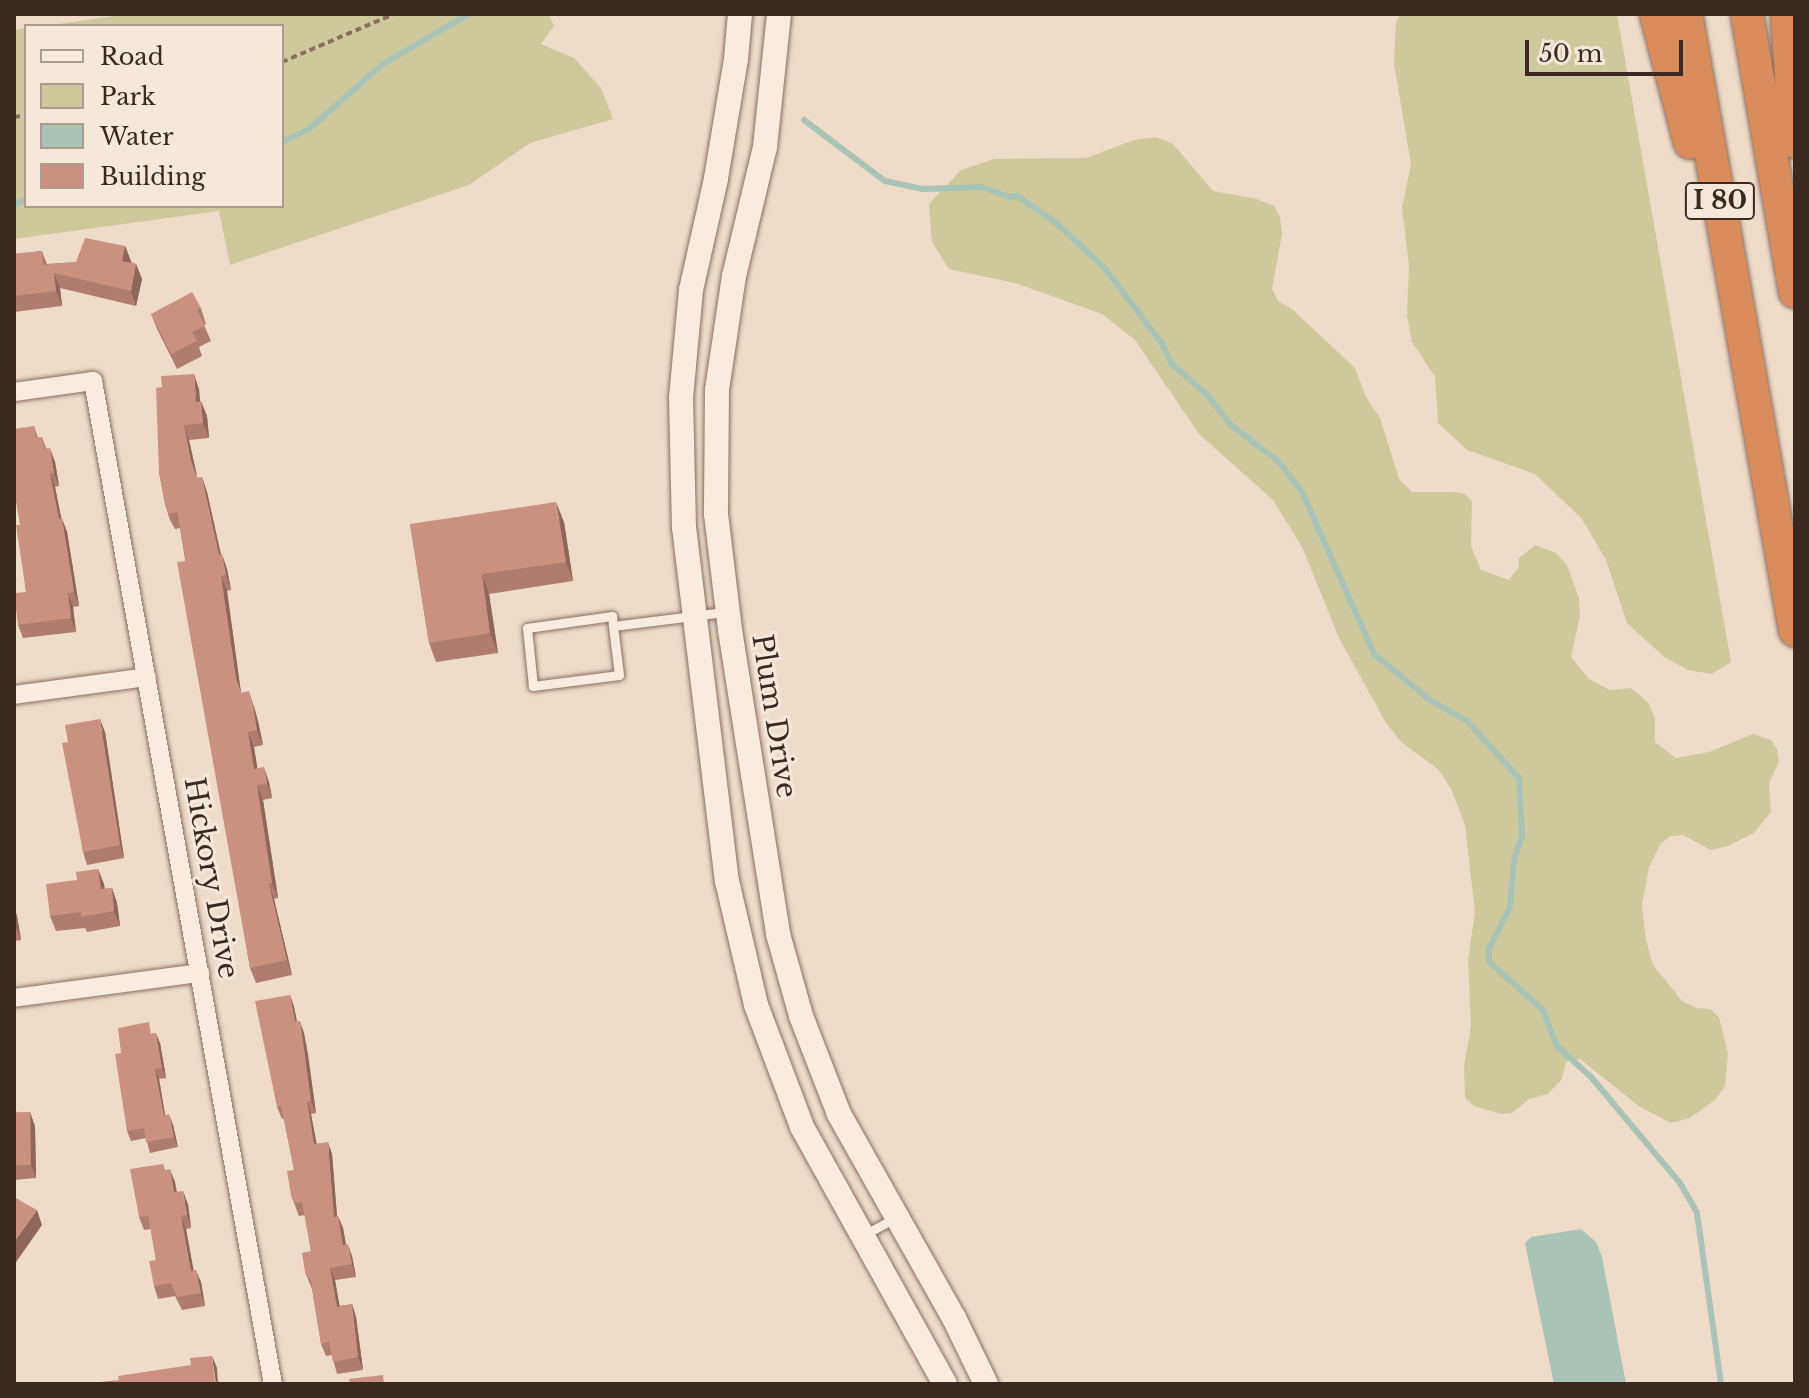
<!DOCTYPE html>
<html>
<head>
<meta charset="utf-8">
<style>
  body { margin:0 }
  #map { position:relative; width:1809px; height:1398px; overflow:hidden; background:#eedcc9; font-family:"Libre Baskerville",serif }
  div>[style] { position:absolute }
  .green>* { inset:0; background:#cdc99d }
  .water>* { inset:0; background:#aac3b7 }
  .stream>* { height:6px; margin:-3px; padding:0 3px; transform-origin:3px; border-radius:3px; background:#aac3b7 }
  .path>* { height:4px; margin-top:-2px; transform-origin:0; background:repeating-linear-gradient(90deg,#8b6d5e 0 6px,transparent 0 10px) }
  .roads { filter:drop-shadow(0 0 2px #8b6d5e) drop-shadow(0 0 2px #8b6d5e) }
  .lane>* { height:9px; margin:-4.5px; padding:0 4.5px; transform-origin:4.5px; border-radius:4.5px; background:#f9ebdd }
  .street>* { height:18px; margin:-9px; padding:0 9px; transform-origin:9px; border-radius:9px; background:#f9ebdd }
  .secondary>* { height:24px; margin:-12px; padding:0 12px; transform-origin:12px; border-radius:12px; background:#f9ebdd }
  .highway>* { height:32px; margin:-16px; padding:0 16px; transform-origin:16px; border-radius:16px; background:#da8c5d }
  .wall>* { inset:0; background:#af7d6e }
  .shaded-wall>* { inset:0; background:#8e665a }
  .building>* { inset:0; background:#cb9180; transform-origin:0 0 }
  span { translate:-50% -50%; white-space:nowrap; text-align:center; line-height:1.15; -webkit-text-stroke:6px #f6e8d9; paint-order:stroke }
  .shield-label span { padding:2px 6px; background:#f6e8d9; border:2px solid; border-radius:6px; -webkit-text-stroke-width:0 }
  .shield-label { font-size:26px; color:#3b2921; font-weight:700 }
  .street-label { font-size:28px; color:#3b2921 }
  .frame { position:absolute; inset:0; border:16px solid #3b2921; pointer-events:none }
  .legend { position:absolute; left:24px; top:24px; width:260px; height:184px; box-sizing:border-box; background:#f6e8d9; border:2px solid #ab9c8f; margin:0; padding:10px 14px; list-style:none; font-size:24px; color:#3b2921 }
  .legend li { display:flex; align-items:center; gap:16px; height:40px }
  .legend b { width:40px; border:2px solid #ab9c8f }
  .scale { position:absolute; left:1525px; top:40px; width:158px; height:36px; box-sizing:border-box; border:4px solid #3b2921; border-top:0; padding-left:10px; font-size:24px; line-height:28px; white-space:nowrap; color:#3b2921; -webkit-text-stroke:6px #f6e8d9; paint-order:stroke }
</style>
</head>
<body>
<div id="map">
  <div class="green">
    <div style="clip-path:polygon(127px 14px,549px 14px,554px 26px,541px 44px,574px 58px,601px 88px,613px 119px,530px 143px,469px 185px,230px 265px,219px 211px,14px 239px,14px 30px,26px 28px,26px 206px,282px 206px,282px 26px,45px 26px)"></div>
    <div style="clip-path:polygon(1400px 14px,1617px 14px,1731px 662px,1712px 674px,1688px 670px,1664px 657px,1627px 623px,1606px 560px,1582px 519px,1535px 474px,1467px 450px,1438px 423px,1435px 377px,1412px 342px,1407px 316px,1409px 265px,1402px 208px,1411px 164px,1394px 64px,1396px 22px)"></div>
    <div style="clip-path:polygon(1156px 137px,1173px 144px,1213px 191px,1257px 199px,1274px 206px,1280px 217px,1282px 234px,1272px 289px,1278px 301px,1292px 309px,1355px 368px,1366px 397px,1380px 418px,1399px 479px,1412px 492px,1455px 492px,1465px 494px,1472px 501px,1471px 546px,1481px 570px,1509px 580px,1519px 567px,1519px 558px,1535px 545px,1556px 553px,1567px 565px,1579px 598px,1580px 616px,1571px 657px,1589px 679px,1610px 690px,1631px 688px,1641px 696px,1649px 704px,1655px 719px,1655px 742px,1676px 758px,1709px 752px,1753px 734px,1771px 740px,1777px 749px,1779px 761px,1769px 784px,1771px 812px,1754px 833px,1728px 846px,1711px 850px,1683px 835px,1671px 836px,1661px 843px,1649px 867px,1642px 905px,1646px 940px,1653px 965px,1682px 1001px,1696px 1008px,1710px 1009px,1719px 1017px,1728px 1054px,1725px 1086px,1715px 1100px,1690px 1118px,1671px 1123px,1640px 1107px,1580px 1059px,1566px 1062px,1562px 1079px,1548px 1094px,1529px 1099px,1512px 1113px,1501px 1114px,1474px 1106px,1465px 1098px,1464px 1066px,1471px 1026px,1468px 960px,1475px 912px,1465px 825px,1451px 789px,1438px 769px,1402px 743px,1386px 723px,1339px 638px,1302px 547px,1273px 500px,1199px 434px,1135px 340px,1102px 314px,1015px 283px,949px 269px,932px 242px,929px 204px,961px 170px,994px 159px,1086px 158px,1134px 140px)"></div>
  </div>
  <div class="water">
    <div style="clip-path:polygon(1581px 1229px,1596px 1242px,1602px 1257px,1626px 1384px,1554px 1384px,1525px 1243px,1531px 1237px)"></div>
  </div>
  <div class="stream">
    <div style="left:804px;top:120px;width:101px;rotate:37deg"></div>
    <div style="left:885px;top:181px;width:38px;rotate:12deg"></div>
    <div style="left:922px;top:189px;width:60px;rotate:-1.9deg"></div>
    <div style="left:982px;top:187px;width:30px;rotate:20deg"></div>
    <div style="left:1010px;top:197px;width:7px;rotate:-8deg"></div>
    <div style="left:1017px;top:196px;width:46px;rotate:34.4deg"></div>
    <div style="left:1055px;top:222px;width:67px;rotate:42.6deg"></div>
    <div style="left:1104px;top:267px;width:98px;rotate:52.9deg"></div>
    <div style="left:1163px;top:345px;width:20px;rotate:66deg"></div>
    <div style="left:1171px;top:363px;width:48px;rotate:41.6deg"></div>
    <div style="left:1207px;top:395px;width:38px;rotate:51deg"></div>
    <div style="left:1231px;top:425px;width:59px;rotate:37.5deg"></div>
    <div style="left:1278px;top:461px;width:39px;rotate:52deg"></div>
    <div style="left:1302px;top:492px;width:177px;rotate:66deg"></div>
    <div style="left:1374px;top:654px;width:72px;rotate:39.4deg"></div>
    <div style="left:1430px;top:700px;width:43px;rotate:29.6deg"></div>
    <div style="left:1467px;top:721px;width:77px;rotate:47.6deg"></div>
    <div style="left:1519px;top:778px;width:58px;rotate:87deg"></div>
    <div style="left:1522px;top:836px;width:25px;rotate:108deg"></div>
    <div style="left:1514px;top:860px;width:47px;rotate:94.9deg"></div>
    <div style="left:1510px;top:907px;width:47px;rotate:116.6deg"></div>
    <div style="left:1489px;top:949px;width:13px;rotate:90deg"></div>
    <div style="left:1489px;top:962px;width:72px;rotate:41.6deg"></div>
    <div style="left:1543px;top:1010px;width:39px;rotate:69deg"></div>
    <div style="left:1557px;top:1046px;width:46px;rotate:42.4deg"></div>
    <div style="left:1591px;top:1077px;width:138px;rotate:50deg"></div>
    <div style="left:1680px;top:1183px;width:34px;rotate:60deg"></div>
    <div style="left:1697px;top:1213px;width:173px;rotate:82deg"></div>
    <div style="left:282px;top:142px;width:30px;rotate:-26deg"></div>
    <div style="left:309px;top:129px;width:98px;rotate:-41.3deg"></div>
    <div style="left:383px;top:64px;width:99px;rotate:-30.2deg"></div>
    <div style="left:14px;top:205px;width:13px;rotate:-27deg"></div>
  </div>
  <div class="path">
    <div style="left:282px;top:62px;width:122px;rotate:-23.2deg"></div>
    <div style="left:14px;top:117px;width:12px;rotate:-9deg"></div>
  </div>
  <div class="roads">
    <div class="lane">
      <div style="left:613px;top:626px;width:49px;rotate:83deg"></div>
      <div style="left:619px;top:675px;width:87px;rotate:172.7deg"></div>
      <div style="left:533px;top:686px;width:58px;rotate:-95.9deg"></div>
      <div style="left:527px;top:628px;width:86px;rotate:-8deg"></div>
      <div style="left:612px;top:616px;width:10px;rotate:84deg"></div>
      <div style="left:613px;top:626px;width:112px;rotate:-7.2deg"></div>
      <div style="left:864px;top:1235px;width:37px;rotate:-29deg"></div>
    </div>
    <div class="street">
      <div style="left:14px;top:392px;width:80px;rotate:-7.9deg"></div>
      <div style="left:93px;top:381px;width:1019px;rotate:79.83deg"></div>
      <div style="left:14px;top:695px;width:134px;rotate:-7.7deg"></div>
      <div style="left:14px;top:998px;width:188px;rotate:-7.7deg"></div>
    </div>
    <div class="secondary">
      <div style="left:740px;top:14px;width:45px;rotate:95.1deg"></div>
      <div style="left:736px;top:59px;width:122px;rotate:99.5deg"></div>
      <div style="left:716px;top:179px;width:114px;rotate:102.7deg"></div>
      <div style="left:691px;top:290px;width:107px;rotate:95.3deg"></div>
      <div style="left:681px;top:397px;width:130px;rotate:88.7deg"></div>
      <div style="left:684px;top:527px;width:357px;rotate:83.1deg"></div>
      <div style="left:727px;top:881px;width:127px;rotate:76.8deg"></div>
      <div style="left:756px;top:1005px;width:130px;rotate:69.3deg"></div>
      <div style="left:802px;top:1127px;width:294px;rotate:60.9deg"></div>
      <div style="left:779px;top:14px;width:134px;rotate:96deg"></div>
      <div style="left:765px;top:147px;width:133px;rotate:103.5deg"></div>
      <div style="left:734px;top:276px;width:115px;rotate:98.5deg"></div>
      <div style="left:717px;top:390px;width:124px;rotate:90.5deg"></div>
      <div style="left:716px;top:514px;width:117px;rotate:83.1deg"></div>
      <div style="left:730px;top:630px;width:308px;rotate:81deg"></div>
      <div style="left:778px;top:934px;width:85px;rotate:74.3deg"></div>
      <div style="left:801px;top:1016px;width:105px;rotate:68.8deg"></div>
      <div style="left:839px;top:1114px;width:234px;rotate:60.6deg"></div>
      <div style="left:954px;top:1318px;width:73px;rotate:64.1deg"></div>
    </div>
    <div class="highway">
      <div style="left:1656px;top:14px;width:133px;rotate:75.2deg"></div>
      <div style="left:1686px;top:14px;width:626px;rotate:79.97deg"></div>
      <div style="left:1747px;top:14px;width:282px;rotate:80.2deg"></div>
      <div style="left:1787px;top:14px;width:128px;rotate:86.4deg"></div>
    </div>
  </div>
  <div class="wall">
    <div style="clip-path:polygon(125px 246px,131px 262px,136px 264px,142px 279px,136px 306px,60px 288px,62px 306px,14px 312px,14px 254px,42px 251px,47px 264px,76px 262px)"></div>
    <div style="clip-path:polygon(201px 308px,206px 324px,204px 325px,211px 341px,199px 347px,202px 356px,177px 369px,157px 329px,151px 314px)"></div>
    <div style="clip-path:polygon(199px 389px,200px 401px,207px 416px,209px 438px,189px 440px,197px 476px,197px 478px,202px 477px,207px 492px,221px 554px,227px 569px,231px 590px,227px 591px,241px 693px,254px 706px,258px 721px,263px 745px,254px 747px,257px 768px,269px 782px,272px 798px,263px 800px,278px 898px,274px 899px,292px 975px,256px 983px,250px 968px,180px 528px,175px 529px,170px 520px,165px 504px,159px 472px)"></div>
    <div style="clip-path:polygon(34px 426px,38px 438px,42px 437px,46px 448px,55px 462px,59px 486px,55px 487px,61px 518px,67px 532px,79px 606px,73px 607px,76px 632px,23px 638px,18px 625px,26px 592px,20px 525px)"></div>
    <div style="clip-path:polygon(564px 522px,573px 581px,489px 594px,498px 653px,436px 662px,429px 643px,410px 524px)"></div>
    <div style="clip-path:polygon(105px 732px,124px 858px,87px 865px,83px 852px,68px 742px)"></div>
    <div style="clip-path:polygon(98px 869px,105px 889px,112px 888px,117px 903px,120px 926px,87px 932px,85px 928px,56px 931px,50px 916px,77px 880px)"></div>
    <div style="clip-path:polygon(14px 907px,17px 916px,21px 940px,14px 941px)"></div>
    <div style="clip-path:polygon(290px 995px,294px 1007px,297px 1021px,304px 1033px,316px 1113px,311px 1114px,316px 1144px,332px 1154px,337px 1216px,343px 1228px,346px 1244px,352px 1256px,356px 1277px,335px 1280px,339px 1306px,352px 1304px,356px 1317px,363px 1370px,337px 1374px,332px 1355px,326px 1356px,321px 1344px,312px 1289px,305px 1272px,311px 1251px,305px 1215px,299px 1216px,291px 1195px,294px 1170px,284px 1118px,282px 1119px,277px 1107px)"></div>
    <div style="clip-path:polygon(153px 1033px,160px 1043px,166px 1078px,159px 1079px,165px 1115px,173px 1125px,178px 1147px,150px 1153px,146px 1138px,131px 1141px,127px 1131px,121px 1053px)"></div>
    <div style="clip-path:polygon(14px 1105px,17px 1114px,35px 1126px,36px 1178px,14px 1180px)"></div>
    <div style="clip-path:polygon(163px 1164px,165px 1170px,175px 1182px,177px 1192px,188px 1204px,191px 1228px,186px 1229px,193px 1270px,201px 1282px,205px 1306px,182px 1310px,175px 1296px,158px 1299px,154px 1286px,156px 1260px,151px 1229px,144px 1230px,139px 1217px)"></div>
  </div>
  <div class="shaded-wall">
    <div style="clip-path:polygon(125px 246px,131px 261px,128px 276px,122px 261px)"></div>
    <div style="clip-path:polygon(136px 264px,142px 279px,136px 306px,131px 291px)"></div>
    <div style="clip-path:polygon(54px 273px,60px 288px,62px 306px,56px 291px)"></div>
    <div style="clip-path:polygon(194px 374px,199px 389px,201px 417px,196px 402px)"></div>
    <div style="clip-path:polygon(201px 401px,207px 416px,209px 438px,203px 423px)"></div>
    <div style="clip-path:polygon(184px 425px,189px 440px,197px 476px,191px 461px)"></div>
    <div style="clip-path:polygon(50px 448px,55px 462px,59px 486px,54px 473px)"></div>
    <div style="clip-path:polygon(50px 473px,55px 487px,64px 532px,59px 519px)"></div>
    <div style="clip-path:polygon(202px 477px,207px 492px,224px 570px,219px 555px)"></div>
    <div style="clip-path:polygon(556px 502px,564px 522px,573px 581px,566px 562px)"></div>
    <div style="clip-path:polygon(62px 518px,67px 532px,79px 606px,74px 592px)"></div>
    <div style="clip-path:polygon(222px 554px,227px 569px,231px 590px,226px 575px)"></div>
    <div style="clip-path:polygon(482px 574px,489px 594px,498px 653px,490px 633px)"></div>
    <div style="clip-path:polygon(221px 576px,227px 591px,241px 693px,236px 678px)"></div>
    <div style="clip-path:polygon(68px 593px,73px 607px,76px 632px,71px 618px)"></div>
    <div style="clip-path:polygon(249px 691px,258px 721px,263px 745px,257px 730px)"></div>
    <div style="clip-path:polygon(100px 719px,105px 732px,124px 858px,120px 845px)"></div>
    <div style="clip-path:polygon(248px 732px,254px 747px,260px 784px,254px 769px)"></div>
    <div style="clip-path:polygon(264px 767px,269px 782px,272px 798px,267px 783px)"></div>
    <div style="clip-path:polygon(257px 785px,263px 800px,278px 898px,272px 883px)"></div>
    <div style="clip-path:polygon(98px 869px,104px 884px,107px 905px,101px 889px)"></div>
    <div style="clip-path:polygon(269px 884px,274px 899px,292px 975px,287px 960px)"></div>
    <div style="clip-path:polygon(112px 888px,117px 903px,120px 926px,114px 911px)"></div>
    <div style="clip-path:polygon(14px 907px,17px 916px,21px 940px,15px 925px)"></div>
    <div style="clip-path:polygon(290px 995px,294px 1007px,299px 1034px,295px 1021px)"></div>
    <div style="clip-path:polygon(300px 1021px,304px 1033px,308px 1054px,316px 1113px,311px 1101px)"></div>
    <div style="clip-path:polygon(156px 1033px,160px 1043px,166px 1078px,162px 1068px)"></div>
    <div style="clip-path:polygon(155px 1069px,159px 1079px,167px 1126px,164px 1116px)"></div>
    <div style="clip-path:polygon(307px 1101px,311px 1114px,319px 1156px,314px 1144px)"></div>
    <div style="clip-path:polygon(30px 1112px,35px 1126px,36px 1178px,31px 1165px)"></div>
    <div style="clip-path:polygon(169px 1114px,173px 1125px,178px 1147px,174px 1137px)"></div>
    <div style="clip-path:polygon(328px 1142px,332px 1154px,338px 1229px,334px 1217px)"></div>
    <div style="clip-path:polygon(170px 1169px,175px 1182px,178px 1205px,174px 1192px)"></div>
    <div style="clip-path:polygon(183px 1191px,188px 1204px,191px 1228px,187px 1215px)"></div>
    <div style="clip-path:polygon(37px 1210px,42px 1225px,14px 1265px,14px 1242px)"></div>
    <div style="clip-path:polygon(181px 1216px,186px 1229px,196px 1283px,191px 1271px)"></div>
    <div style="clip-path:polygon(338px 1216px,343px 1228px,348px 1257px,343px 1245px)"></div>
    <div style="clip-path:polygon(348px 1244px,352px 1256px,356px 1277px,352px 1264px)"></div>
    <div style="clip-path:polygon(330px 1268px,335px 1280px,342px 1319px,337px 1307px)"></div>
    <div style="clip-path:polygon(196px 1270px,201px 1282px,205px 1306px,201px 1293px)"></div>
    <div style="clip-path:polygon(352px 1304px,356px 1317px,363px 1370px,358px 1357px)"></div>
    <div style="clip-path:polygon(212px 1356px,217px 1368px,218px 1384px,216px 1384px)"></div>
  </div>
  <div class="building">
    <div style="clip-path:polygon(85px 238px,125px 246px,122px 261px,136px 264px,131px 291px,54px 273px,56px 291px,14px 296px,14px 254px,42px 251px,43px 265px,76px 262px)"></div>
    <div style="clip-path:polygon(192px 292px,201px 308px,197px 310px,205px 326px,192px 332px,197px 341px,171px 354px,151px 314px)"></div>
    <div style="clip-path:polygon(194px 374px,196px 402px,201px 401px,203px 423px,184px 425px,191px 461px,197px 478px,202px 477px,219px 555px,222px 554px,226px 575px,221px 576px,236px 678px,241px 693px,249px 691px,253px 706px,257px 730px,248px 732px,254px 769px,264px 767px,267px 783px,257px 785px,272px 883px,269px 884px,287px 960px,250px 968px,177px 562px,186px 561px,177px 512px,169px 514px,165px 504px,159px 472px,156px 388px,162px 387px,161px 376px)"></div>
    <div style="clip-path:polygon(34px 426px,36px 438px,42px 437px,44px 449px,50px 448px,54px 473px,50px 473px,59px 519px,62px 518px,74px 592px,68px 593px,71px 618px,18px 625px,14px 593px,26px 592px,16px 525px,20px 525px,14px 490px,14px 429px)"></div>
    <div style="clip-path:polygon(556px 502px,566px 562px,482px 574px,490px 633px,429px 643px,410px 524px)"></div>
    <div style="clip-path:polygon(100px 719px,120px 845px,83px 852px,62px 743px,68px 742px,65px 725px)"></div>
    <div style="clip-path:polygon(98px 869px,101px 889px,112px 888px,114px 911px,81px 917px,81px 912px,50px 916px,46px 884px,77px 880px,76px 872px)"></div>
    <div style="clip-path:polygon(290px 995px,295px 1021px,300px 1021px,303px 1041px,311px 1101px,307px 1101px,314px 1144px,328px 1142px,334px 1217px,338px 1216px,343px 1245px,348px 1244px,352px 1264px,330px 1268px,337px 1307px,352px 1304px,358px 1357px,333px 1362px,329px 1342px,321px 1344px,311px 1281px,305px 1272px,302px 1253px,311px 1251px,302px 1202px,294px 1203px,291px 1195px,287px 1171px,294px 1170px,281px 1106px,277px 1107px,255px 1001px)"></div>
    <div style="clip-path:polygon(149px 1022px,151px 1034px,156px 1033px,162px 1068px,155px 1069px,164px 1116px,169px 1114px,174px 1137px,146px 1142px,144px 1128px,127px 1131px,115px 1054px,121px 1053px,118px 1028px)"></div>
    <div style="left:30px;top:1112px;width:53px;height:16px;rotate:89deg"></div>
    <div style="clip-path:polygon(163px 1164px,164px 1170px,170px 1169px,174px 1192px,183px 1191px,187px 1215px,181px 1216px,191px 1271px,196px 1270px,201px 1293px,177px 1297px,171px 1283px,154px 1286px,149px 1261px,156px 1260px,148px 1216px,139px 1217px,130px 1169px)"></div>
    <div style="clip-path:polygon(14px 1197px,37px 1210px,14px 1242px)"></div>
    <div style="clip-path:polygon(212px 1356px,215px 1382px,219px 1381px,220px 1384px,80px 1384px,119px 1380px,118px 1376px,191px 1365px,190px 1358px)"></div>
    <div style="clip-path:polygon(383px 1375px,384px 1384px,350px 1384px,349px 1379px)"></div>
  </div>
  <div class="shield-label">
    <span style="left:1720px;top:201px">I 80</span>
  </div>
  <div class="street-label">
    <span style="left:774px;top:716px;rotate:81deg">Plum Drive</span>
    <span style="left:211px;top:878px;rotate:80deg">Hickory Drive</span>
  </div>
  <div class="frame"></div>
  <ul class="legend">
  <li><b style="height:10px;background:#f9ebdd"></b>Road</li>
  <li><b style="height:22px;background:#cdc99d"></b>Park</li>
  <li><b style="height:22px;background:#aac3b7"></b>Water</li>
  <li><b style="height:22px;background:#cb9180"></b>Building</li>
  </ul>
  <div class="scale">50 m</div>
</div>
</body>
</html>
